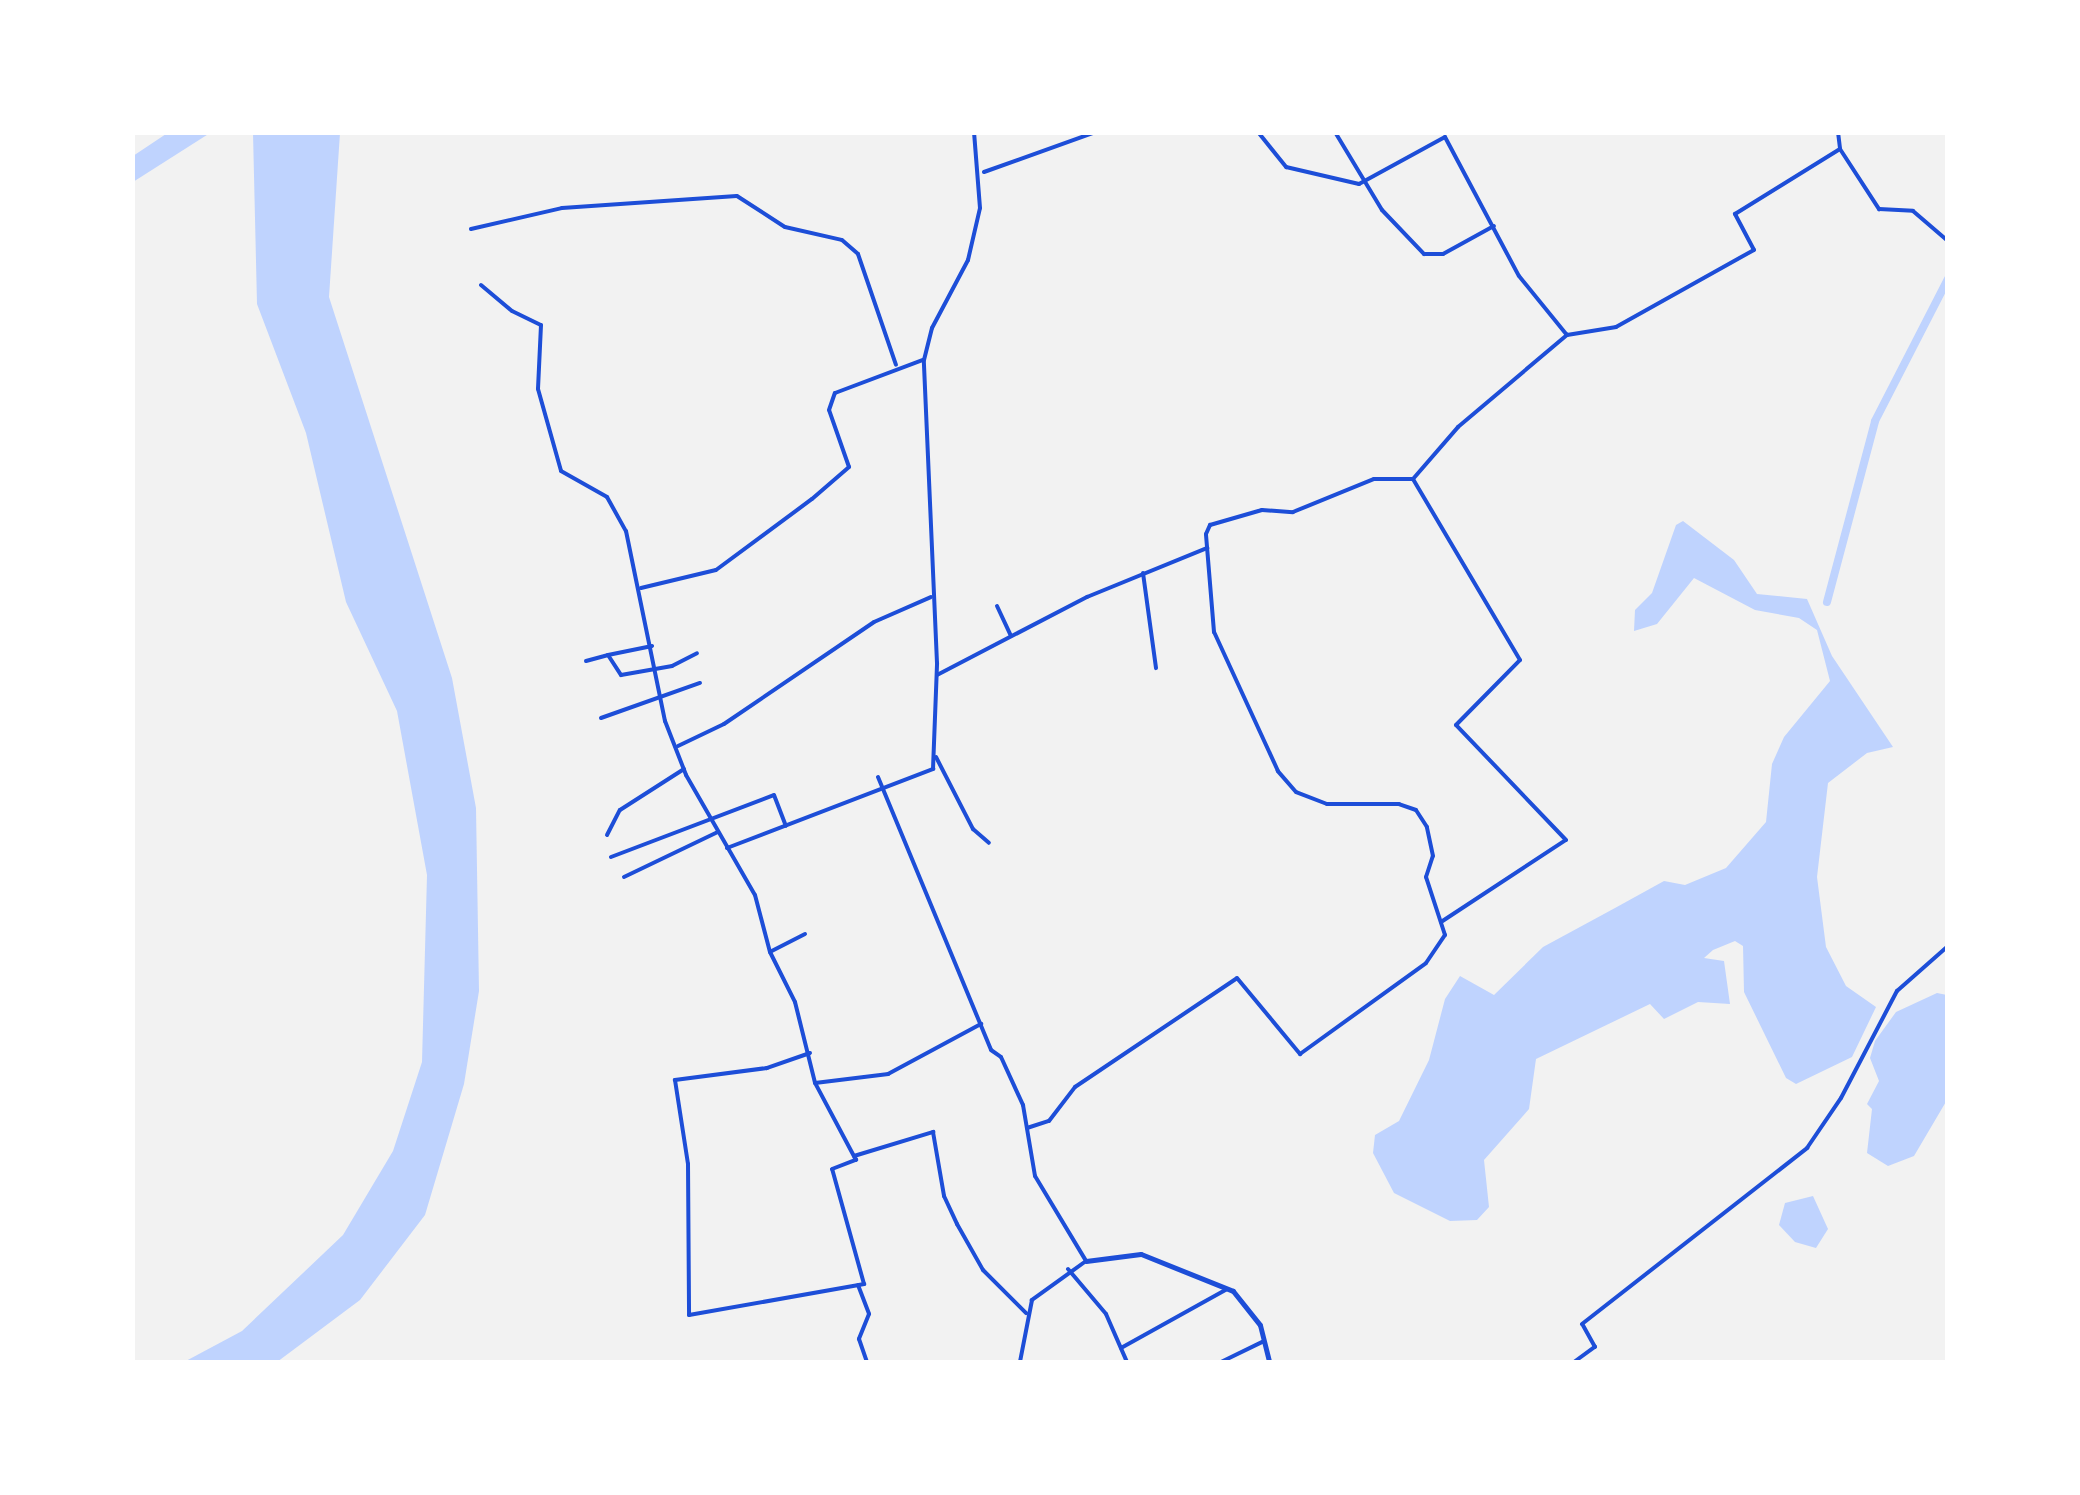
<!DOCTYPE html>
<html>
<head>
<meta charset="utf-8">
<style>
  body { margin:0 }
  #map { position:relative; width:2080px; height:1495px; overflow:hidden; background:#f2f2f2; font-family:Lato,sans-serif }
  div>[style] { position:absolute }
  .water>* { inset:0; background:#bfd3fe }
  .canal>* { height:8px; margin:-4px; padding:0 4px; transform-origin:4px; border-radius:4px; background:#bfd3fe }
  .minor>* { height:4px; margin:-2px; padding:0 2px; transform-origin:2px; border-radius:2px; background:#1d4ed8 }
  .tertiary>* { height:5px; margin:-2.5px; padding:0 2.5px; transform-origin:2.5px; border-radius:2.5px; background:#1d4ed8 }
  span { translate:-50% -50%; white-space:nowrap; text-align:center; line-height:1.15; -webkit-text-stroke:8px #fff; paint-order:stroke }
  .frame { position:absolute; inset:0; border:135px solid #fff; pointer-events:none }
</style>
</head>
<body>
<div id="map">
  <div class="water">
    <div style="clip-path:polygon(169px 132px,210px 133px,133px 182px,133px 156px)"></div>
    <div style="clip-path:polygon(253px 133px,340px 133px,329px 297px,452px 678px,476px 808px,479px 991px,464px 1084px,425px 1215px,360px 1300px,277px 1362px,184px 1362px,242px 1331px,343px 1235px,393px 1151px,422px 1062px,427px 875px,397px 711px,346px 602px,306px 433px,257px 304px)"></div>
    <div style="clip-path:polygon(1683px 521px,1734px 560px,1757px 594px,1807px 599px,1832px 656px,1893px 747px,1867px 753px,1828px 783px,1817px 877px,1826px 947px,1846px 986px,1876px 1007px,1852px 1057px,1796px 1084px,1786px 1078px,1744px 992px,1743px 946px,1735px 941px,1713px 950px,1704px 958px,1724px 961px,1730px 1004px,1698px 1002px,1664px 1019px,1650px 1004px,1536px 1059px,1529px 1109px,1484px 1160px,1489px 1207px,1477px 1220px,1450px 1221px,1394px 1193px,1373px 1153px,1375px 1135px,1399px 1121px,1429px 1060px,1445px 999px,1460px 976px,1494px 995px,1543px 947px,1615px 908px,1664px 881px,1685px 885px,1726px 868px,1766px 822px,1772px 764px,1784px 737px,1830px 681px,1817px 630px,1799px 618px,1755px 610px,1694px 578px,1657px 624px,1634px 631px,1635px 610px,1652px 593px,1676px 525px)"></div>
    <div style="clip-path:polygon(1937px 993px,1947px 995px,1947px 1100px,1914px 1156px,1888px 1166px,1867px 1153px,1872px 1109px,1867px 1104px,1879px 1081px,1870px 1058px,1875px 1041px,1896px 1012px)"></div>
    <div style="clip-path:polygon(1813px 1196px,1828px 1229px,1816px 1248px,1795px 1242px,1779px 1225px,1785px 1203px)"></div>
  </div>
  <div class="canal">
    <div style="left:1827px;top:602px;width:187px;rotate:-75.1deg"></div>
    <div style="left:1875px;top:421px;width:160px;rotate:-62.8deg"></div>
  </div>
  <div class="minor">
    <div style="left:1258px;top:132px;width:45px;rotate:51.3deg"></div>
    <div style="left:1286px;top:167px;width:75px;rotate:13.1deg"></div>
    <div style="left:1359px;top:184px;width:98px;rotate:-28.7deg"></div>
    <div style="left:1445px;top:137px;width:157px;rotate:62deg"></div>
    <div style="left:1519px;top:276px;width:76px;rotate:50.9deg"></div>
    <div style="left:1335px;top:132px;width:91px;rotate:58.9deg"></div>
    <div style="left:1382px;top:210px;width:61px;rotate:46.3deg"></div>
    <div style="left:1424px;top:254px;width:19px"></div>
    <div style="left:1443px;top:254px;width:58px;rotate:-28.8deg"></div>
    <div style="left:1838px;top:132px;width:17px;rotate:83deg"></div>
    <div style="left:1840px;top:149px;width:72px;rotate:57deg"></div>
    <div style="left:1879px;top:209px;width:34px;rotate:3deg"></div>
    <div style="left:1913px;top:211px;width:46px;rotate:40.6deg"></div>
    <div style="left:984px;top:172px;width:119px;rotate:-19.7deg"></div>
    <div style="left:471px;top:229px;width:93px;rotate:-13deg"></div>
    <div style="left:562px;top:208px;width:175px;rotate:-3.9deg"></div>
    <div style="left:737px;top:196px;width:57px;rotate:32.9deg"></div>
    <div style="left:785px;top:227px;width:58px;rotate:12.8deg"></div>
    <div style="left:842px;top:240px;width:21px;rotate:41deg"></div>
    <div style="left:858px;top:254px;width:117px;rotate:71.1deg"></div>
    <div style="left:481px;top:285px;width:40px;rotate:40deg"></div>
    <div style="left:512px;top:311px;width:32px;rotate:26deg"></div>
    <div style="left:541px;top:325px;width:64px;rotate:92.7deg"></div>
    <div style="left:538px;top:389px;width:85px;rotate:74.3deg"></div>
    <div style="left:561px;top:471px;width:53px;rotate:29.5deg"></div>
    <div style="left:607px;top:497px;width:39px;rotate:61deg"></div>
    <div style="left:626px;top:531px;width:194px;rotate:78.4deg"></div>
    <div style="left:665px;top:721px;width:58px;rotate:68.7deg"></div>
    <div style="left:686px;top:775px;width:138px;rotate:60.1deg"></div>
    <div style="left:755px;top:895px;width:59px;rotate:75.3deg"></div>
    <div style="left:1143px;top:573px;width:96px;rotate:82.2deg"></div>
    <div style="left:641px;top:588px;width:77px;rotate:-13.5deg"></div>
    <div style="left:716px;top:570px;width:119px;rotate:-36.5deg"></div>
    <div style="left:812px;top:499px;width:49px;rotate:-40.9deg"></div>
    <div style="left:849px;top:467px;width:60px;rotate:-109.3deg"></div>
    <div style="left:829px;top:410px;width:18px;rotate:-71deg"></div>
    <div style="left:835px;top:393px;width:94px;rotate:-20.6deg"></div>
    <div style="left:997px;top:606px;width:33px;rotate:65deg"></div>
    <div style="left:608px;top:655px;width:45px;rotate:-11.6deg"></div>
    <div style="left:586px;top:661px;width:23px;rotate:-15deg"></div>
    <div style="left:608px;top:655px;width:24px;rotate:57deg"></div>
    <div style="left:621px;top:675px;width:52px;rotate:-10deg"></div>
    <div style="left:672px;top:666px;width:28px;rotate:-27deg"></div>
    <div style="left:937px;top:675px;width:169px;rotate:-27.5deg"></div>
    <div style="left:1087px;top:597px;width:130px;rotate:-22.2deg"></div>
    <div style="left:601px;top:718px;width:105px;rotate:-19.5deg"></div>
    <div style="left:678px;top:746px;width:51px;rotate:-25.6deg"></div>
    <div style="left:724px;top:724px;width:181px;rotate:-34.2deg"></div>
    <div style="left:874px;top:622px;width:62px;rotate:-23.7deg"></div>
    <div style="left:936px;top:757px;width:81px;rotate:62.8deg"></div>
    <div style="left:973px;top:829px;width:21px;rotate:41deg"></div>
    <div style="left:878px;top:777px;width:295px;rotate:67.5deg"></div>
    <div style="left:991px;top:1050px;width:12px;rotate:35deg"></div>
    <div style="left:1001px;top:1057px;width:53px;rotate:65.4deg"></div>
    <div style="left:1023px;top:1105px;width:72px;rotate:80.4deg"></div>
    <div style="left:1035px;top:1176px;width:99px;rotate:59deg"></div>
    <div style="left:1086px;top:1261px;width:67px;rotate:144.2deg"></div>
    <div style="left:1032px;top:1300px;width:63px;rotate:101deg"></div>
    <div style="left:607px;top:835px;width:28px;rotate:-63deg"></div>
    <div style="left:620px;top:810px;width:76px;rotate:-32.6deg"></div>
    <div style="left:727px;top:848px;width:221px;rotate:-21deg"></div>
    <div style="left:933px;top:769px;width:106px;rotate:-87.8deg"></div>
    <div style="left:937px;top:663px;width:303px;rotate:-92.5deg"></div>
    <div style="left:924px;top:360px;width:33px;rotate:-76deg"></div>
    <div style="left:932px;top:328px;width:77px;rotate:-62.1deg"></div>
    <div style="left:968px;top:260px;width:53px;rotate:-77deg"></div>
    <div style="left:980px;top:208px;width:76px;rotate:-94.5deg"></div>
    <div style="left:611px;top:857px;width:174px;rotate:-20.8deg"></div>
    <div style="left:774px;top:795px;width:33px;rotate:69deg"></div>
    <div style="left:624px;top:877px;width:104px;rotate:-25.6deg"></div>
    <div style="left:1441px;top:922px;width:149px;rotate:-33.3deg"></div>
    <div style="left:1566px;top:840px;width:159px;rotate:-133.7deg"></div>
    <div style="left:1456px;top:725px;width:91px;rotate:-45.4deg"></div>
    <div style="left:1520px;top:660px;width:210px;rotate:-120.6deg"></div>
    <div style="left:1413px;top:479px;width:69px;rotate:-49.1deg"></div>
    <div style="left:1458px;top:427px;width:143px;rotate:-40.2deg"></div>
    <div style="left:1567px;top:335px;width:50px;rotate:-9.3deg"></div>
    <div style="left:1616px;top:327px;width:158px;rotate:-29.2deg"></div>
    <div style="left:1754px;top:250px;width:41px;rotate:-117.8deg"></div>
    <div style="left:1735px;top:214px;width:123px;rotate:-31.8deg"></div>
    <div style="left:805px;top:934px;width:39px;rotate:153deg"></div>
    <div style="left:770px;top:952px;width:56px;rotate:63.4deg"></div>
    <div style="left:795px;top:1002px;width:83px;rotate:76.1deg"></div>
    <div style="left:815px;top:1083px;width:74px;rotate:-7deg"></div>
    <div style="left:888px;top:1074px;width:106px;rotate:-28.3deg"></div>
    <div style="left:810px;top:1053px;width:46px;rotate:160.8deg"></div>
    <div style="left:767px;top:1068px;width:93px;rotate:172.6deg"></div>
    <div style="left:675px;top:1080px;width:85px;rotate:81.2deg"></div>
    <div style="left:688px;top:1164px;width:151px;rotate:89.6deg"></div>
    <div style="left:689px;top:1315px;width:178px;rotate:-10deg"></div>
    <div style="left:864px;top:1284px;width:119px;rotate:-105.5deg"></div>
    <div style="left:832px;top:1169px;width:26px;rotate:-21deg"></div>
    <div style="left:856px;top:1160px;width:87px;rotate:-118deg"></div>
    <div style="left:1027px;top:1128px;width:23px;rotate:-18deg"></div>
    <div style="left:1049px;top:1121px;width:43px;rotate:-52.6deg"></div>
    <div style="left:1075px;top:1087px;width:195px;rotate:-33.9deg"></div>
    <div style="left:1237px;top:978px;width:99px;rotate:50.3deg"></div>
    <div style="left:1300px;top:1054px;width:155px;rotate:-35.8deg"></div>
    <div style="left:1426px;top:963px;width:34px;rotate:-56deg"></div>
    <div style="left:1445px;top:935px;width:61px;rotate:-108.1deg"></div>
    <div style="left:1426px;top:877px;width:22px;rotate:-72deg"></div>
    <div style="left:1433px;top:856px;width:30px;rotate:-102deg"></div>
    <div style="left:1427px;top:827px;width:20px;rotate:-123deg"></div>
    <div style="left:1416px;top:810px;width:18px;rotate:-161deg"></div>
    <div style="left:1399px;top:804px;width:72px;rotate:180deg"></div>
    <div style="left:1327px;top:804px;width:33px;rotate:-159deg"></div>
    <div style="left:1296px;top:792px;width:28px;rotate:-131deg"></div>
    <div style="left:1278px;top:771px;width:153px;rotate:-114.7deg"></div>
    <div style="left:1214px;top:632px;width:98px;rotate:-94.7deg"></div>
    <div style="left:1206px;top:534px;width:10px;rotate:-66deg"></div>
    <div style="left:1210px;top:525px;width:54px;rotate:-16.1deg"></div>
    <div style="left:1262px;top:510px;width:31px;rotate:4deg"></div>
    <div style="left:1293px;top:512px;width:87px;rotate:-22.2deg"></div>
    <div style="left:1374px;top:479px;width:39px"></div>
    <div style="left:854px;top:1156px;width:83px;rotate:-16.9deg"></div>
    <div style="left:933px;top:1132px;width:65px;rotate:80.2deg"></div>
    <div style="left:944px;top:1196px;width:31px;rotate:65deg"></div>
    <div style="left:957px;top:1224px;width:53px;rotate:60.5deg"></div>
    <div style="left:983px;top:1270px;width:61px;rotate:45deg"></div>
    <div style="left:1068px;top:1269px;width:59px;rotate:49.8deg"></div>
    <div style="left:1106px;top:1314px;width:52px;rotate:66.4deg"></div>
    <div style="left:858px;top:1285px;width:31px;rotate:69deg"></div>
    <div style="left:869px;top:1314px;width:27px;rotate:112deg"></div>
    <div style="left:859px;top:1339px;width:24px;rotate:71deg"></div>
    <div style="left:1121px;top:1348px;width:121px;rotate:-29.1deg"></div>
    <div style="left:1221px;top:1362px;width:46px;rotate:-26deg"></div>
    <div style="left:1574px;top:1362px;width:26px;rotate:-36deg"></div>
    <div style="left:1595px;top:1347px;width:26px;rotate:-119deg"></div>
    <div style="left:1582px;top:1324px;width:286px;rotate:-38deg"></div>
    <div style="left:1807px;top:1148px;width:60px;rotate:-55.8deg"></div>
    <div style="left:1841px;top:1098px;width:121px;rotate:-62.4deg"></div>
    <div style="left:1897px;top:991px;width:68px;rotate:-41.4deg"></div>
  </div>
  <div class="tertiary">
    <div style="left:1086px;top:1261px;width:55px;rotate:-7.3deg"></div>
    <div style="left:1141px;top:1254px;width:99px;rotate:21.9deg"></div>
    <div style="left:1233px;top:1291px;width:43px;rotate:51.5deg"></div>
    <div style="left:1260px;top:1325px;width:38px;rotate:76deg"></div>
  </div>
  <div class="frame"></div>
</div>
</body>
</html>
